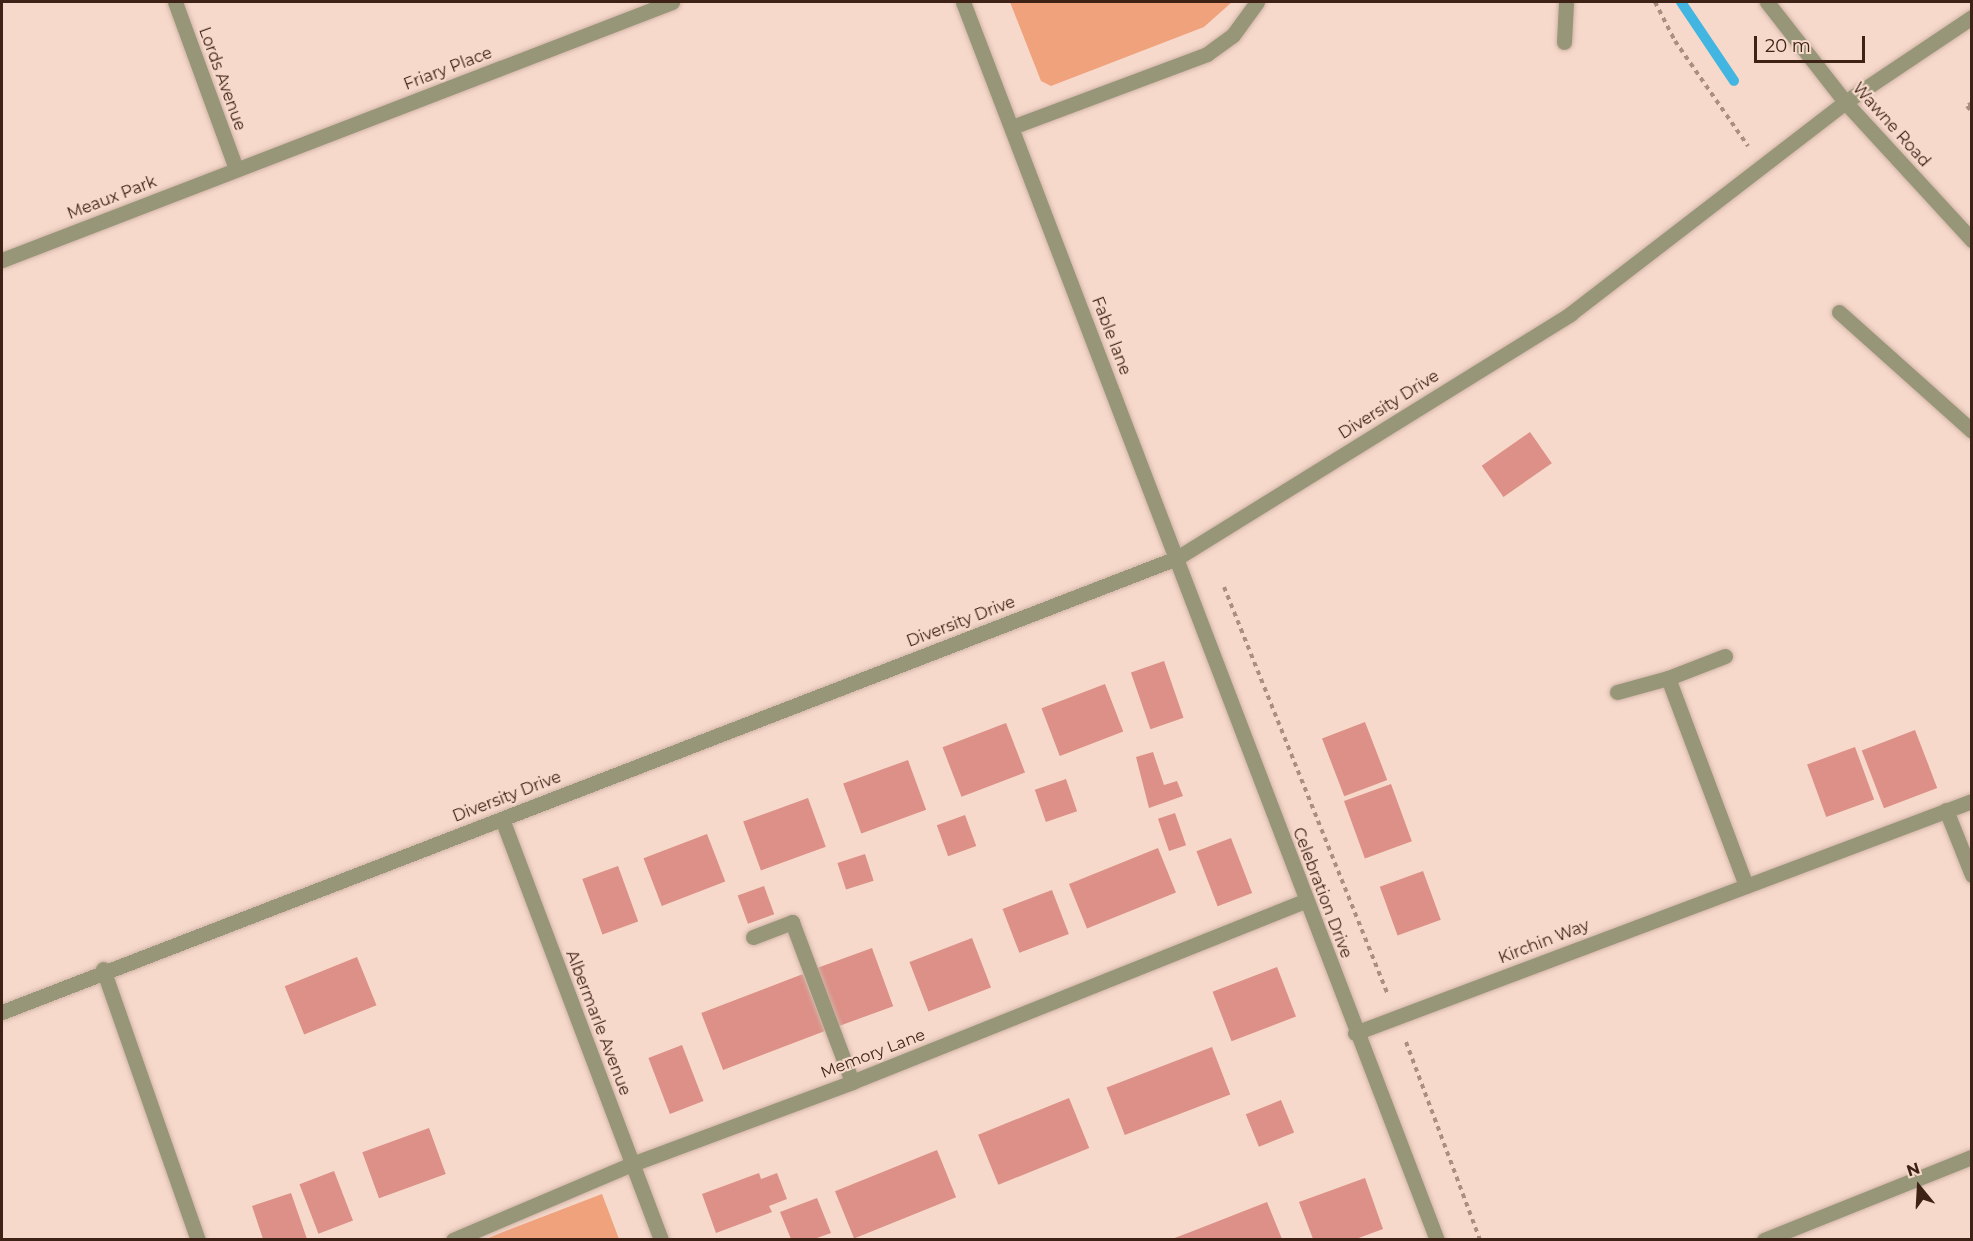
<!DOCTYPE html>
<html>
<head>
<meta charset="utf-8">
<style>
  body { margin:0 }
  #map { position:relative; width:1973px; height:1241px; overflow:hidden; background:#f6d9cb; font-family:Montserrat,sans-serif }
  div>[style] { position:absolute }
  .green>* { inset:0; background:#f0a27d }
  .stream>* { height:10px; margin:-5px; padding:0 5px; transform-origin:5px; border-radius:5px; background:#42b5e0 }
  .building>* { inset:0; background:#dc9087; transform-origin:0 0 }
  .path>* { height:4px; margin-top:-2px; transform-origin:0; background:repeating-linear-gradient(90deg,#aa8e81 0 4.5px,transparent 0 9px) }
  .roads { filter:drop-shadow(0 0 2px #d1b4a7) drop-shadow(0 0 2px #d1b4a7) }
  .minor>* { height:15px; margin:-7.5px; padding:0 7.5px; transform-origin:7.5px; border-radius:7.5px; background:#979678 }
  span { translate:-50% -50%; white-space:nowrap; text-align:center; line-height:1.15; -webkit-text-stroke:4.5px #f6d9cb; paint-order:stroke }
  .street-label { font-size:16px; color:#3d2215 }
  .frame { position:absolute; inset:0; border:3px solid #3d2215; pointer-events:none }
  .north { position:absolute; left:1889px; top:1157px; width:60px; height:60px; -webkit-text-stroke:4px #f6d9cb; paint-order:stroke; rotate:342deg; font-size:16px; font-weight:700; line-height:24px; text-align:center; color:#3d2215 }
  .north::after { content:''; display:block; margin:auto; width:21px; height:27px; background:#3d2215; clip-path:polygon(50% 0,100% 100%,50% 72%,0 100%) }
  .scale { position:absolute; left:1754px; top:36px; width:111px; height:27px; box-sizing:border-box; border:3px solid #3d2215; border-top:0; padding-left:8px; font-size:18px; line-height:21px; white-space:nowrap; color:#3d2215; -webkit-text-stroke:4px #f6d9cb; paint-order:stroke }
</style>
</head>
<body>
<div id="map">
  <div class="green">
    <div style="clip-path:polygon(1010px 2px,1232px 2px,1204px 27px,1051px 86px,1041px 81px)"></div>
    <div style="clip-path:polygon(602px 1194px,619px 1239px,486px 1239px,503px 1232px)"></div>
  </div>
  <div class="stream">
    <div style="left:1681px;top:2px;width:95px;rotate:56.1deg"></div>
  </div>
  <div class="building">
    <div style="left:1530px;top:432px;width:38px;height:59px;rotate:55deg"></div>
    <div style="left:1164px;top:661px;width:60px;height:35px;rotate:71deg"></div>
    <div style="left:1105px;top:684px;width:51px;height:68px;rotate:69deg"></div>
    <div style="left:1365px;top:722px;width:62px;height:46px;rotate:69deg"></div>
    <div style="left:1006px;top:723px;width:53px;height:68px;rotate:69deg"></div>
    <div style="left:1915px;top:730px;width:62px;height:57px;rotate:69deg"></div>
    <div style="left:1855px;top:747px;width:56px;height:51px;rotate:70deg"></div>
    <div style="clip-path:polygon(1153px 752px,1164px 785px,1177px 781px,1183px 796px,1149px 808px,1136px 757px)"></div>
    <div style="left:908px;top:760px;width:53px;height:69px;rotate:70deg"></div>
    <div style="left:1066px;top:779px;width:34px;height:33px;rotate:71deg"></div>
    <div style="left:1391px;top:784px;width:61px;height:50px;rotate:70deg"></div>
    <div style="left:808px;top:798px;width:52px;height:69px;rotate:70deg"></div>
    <div style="left:1175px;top:813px;width:34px;height:18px;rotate:71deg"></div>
    <div style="left:965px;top:815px;width:33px;height:30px;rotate:70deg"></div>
    <div style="left:707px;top:834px;width:51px;height:68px;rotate:69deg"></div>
    <div style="left:1231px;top:838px;width:59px;height:37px;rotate:69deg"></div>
    <div style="left:1158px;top:848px;width:48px;height:96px;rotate:68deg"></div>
    <div style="left:865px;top:854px;width:28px;height:29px;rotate:72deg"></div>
    <div style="left:618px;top:866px;width:59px;height:38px;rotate:70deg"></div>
    <div style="left:1423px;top:871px;width:52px;height:46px;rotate:70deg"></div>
    <div style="left:764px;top:886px;width:30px;height:28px;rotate:70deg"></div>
    <div style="left:1052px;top:890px;width:47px;height:53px;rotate:69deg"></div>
    <div style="left:972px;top:938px;width:53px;height:67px;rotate:69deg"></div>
    <div style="left:872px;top:948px;width:62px;height:62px;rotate:70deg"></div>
    <div style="left:357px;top:957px;width:52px;height:78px;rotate:68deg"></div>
    <div style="left:1277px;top:967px;width:53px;height:69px;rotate:69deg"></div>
    <div style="left:803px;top:974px;width:61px;height:109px;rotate:69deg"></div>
    <div style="left:682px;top:1045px;width:60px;height:36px;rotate:69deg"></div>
    <div style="left:1212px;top:1047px;width:51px;height:113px;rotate:69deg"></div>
    <div style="left:1069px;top:1098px;width:54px;height:98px;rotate:68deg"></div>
    <div style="left:1281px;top:1100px;width:35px;height:38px;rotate:68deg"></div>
    <div style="left:429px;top:1128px;width:49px;height:71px;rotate:70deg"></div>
    <div style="left:937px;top:1150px;width:51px;height:110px;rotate:68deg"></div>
    <div style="left:334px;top:1171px;width:53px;height:37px;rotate:69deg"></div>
    <div style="clip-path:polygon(759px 1173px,761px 1179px,777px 1173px,787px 1199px,769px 1206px,772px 1212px,716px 1233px,702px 1194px)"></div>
    <div style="clip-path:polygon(1365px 1178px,1383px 1229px,1356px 1239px,1313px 1239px,1299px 1202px)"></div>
    <div style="clip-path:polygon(291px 1193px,307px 1239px,263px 1239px,252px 1206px)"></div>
    <div style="clip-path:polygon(817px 1198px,831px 1233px,814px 1239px,791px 1239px,780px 1212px)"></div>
    <div style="clip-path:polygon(1267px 1202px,1282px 1239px,1172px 1239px,1193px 1231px)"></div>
  </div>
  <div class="path">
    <div style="left:1655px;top:2px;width:44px;rotate:62.9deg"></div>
    <div style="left:1675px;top:41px;width:128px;rotate:55.2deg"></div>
    <div style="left:1972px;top:103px;width:6px;rotate:149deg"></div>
    <div style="left:1967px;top:106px;width:8px;rotate:50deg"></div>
    <div style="left:1224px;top:587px;width:437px;rotate:68.1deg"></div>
    <div style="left:1406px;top:1042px;width:211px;rotate:69.5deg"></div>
  </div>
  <div class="roads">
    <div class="minor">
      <div style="left:175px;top:2px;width:178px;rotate:69.9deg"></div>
      <div style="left:963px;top:2px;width:1326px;rotate:69.05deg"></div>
      <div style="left:1767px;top:2px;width:127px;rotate:52deg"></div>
      <div style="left:1845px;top:102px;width:188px;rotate:47.4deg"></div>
      <div style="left:1564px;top:42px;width:40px;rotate:-87.1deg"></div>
      <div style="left:1012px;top:127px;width:208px;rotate:-20.5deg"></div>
      <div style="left:1207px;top:54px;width:32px;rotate:-36deg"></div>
      <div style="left:1233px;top:35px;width:41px;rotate:-54deg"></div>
      <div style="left:2px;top:260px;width:718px;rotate:-21.06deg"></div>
      <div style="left:1839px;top:312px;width:178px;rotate:41.8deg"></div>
      <div style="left:1725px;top:656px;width:61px;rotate:158.9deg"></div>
      <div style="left:1668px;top:678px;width:222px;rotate:69.4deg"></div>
      <div style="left:1617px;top:692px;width:53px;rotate:-15.4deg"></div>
      <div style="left:1946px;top:810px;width:70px;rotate:68.2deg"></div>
      <div style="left:502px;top:819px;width:450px;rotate:69.3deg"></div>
      <div style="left:753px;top:937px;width:42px;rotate:-21deg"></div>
      <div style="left:792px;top:922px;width:171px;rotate:69.4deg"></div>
      <div style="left:103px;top:969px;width:287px;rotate:70.7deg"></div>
      <div style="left:2px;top:1012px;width:1260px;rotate:-21.13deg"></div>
      <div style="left:1177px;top:558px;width:463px;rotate:-31.8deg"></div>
      <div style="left:1570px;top:314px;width:347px;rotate:-37.6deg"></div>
      <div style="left:1845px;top:102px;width:153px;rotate:-33.8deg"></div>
      <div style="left:1355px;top:1033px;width:659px;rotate:-20.61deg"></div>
      <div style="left:453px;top:1240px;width:194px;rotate:-23deg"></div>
      <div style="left:632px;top:1164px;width:235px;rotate:-20.4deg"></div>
      <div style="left:852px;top:1082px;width:488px;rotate:-21.8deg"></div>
      <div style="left:1764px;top:1240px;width:224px;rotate:-21.8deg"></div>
    </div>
  </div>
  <div class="street-label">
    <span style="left:448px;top:69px;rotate:-21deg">Friary Place</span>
    <span style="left:222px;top:79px;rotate:70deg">Lords Avenue</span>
    <span style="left:1891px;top:125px;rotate:48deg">Wawne Road</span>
    <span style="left:112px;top:198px;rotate:-21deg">Meaux Park</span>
    <span style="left:1111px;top:336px;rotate:69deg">Fable lane</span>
    <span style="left:1389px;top:405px;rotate:-32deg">Diversity Drive</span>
    <span style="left:961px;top:622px;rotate:-21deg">Diversity Drive</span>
    <span style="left:507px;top:797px;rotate:-21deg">Diversity Drive</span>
    <span style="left:1322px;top:893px;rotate:69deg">Celebration Drive</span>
    <span style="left:1544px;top:942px;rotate:-21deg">Kirchin Way</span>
    <span style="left:598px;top:1023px;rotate:69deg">Albermarle Avenue</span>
    <span style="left:873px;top:1054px;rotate:-21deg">Memory Lane</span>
  </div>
  <div class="frame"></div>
  <div class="north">N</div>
  <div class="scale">20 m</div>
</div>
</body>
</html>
